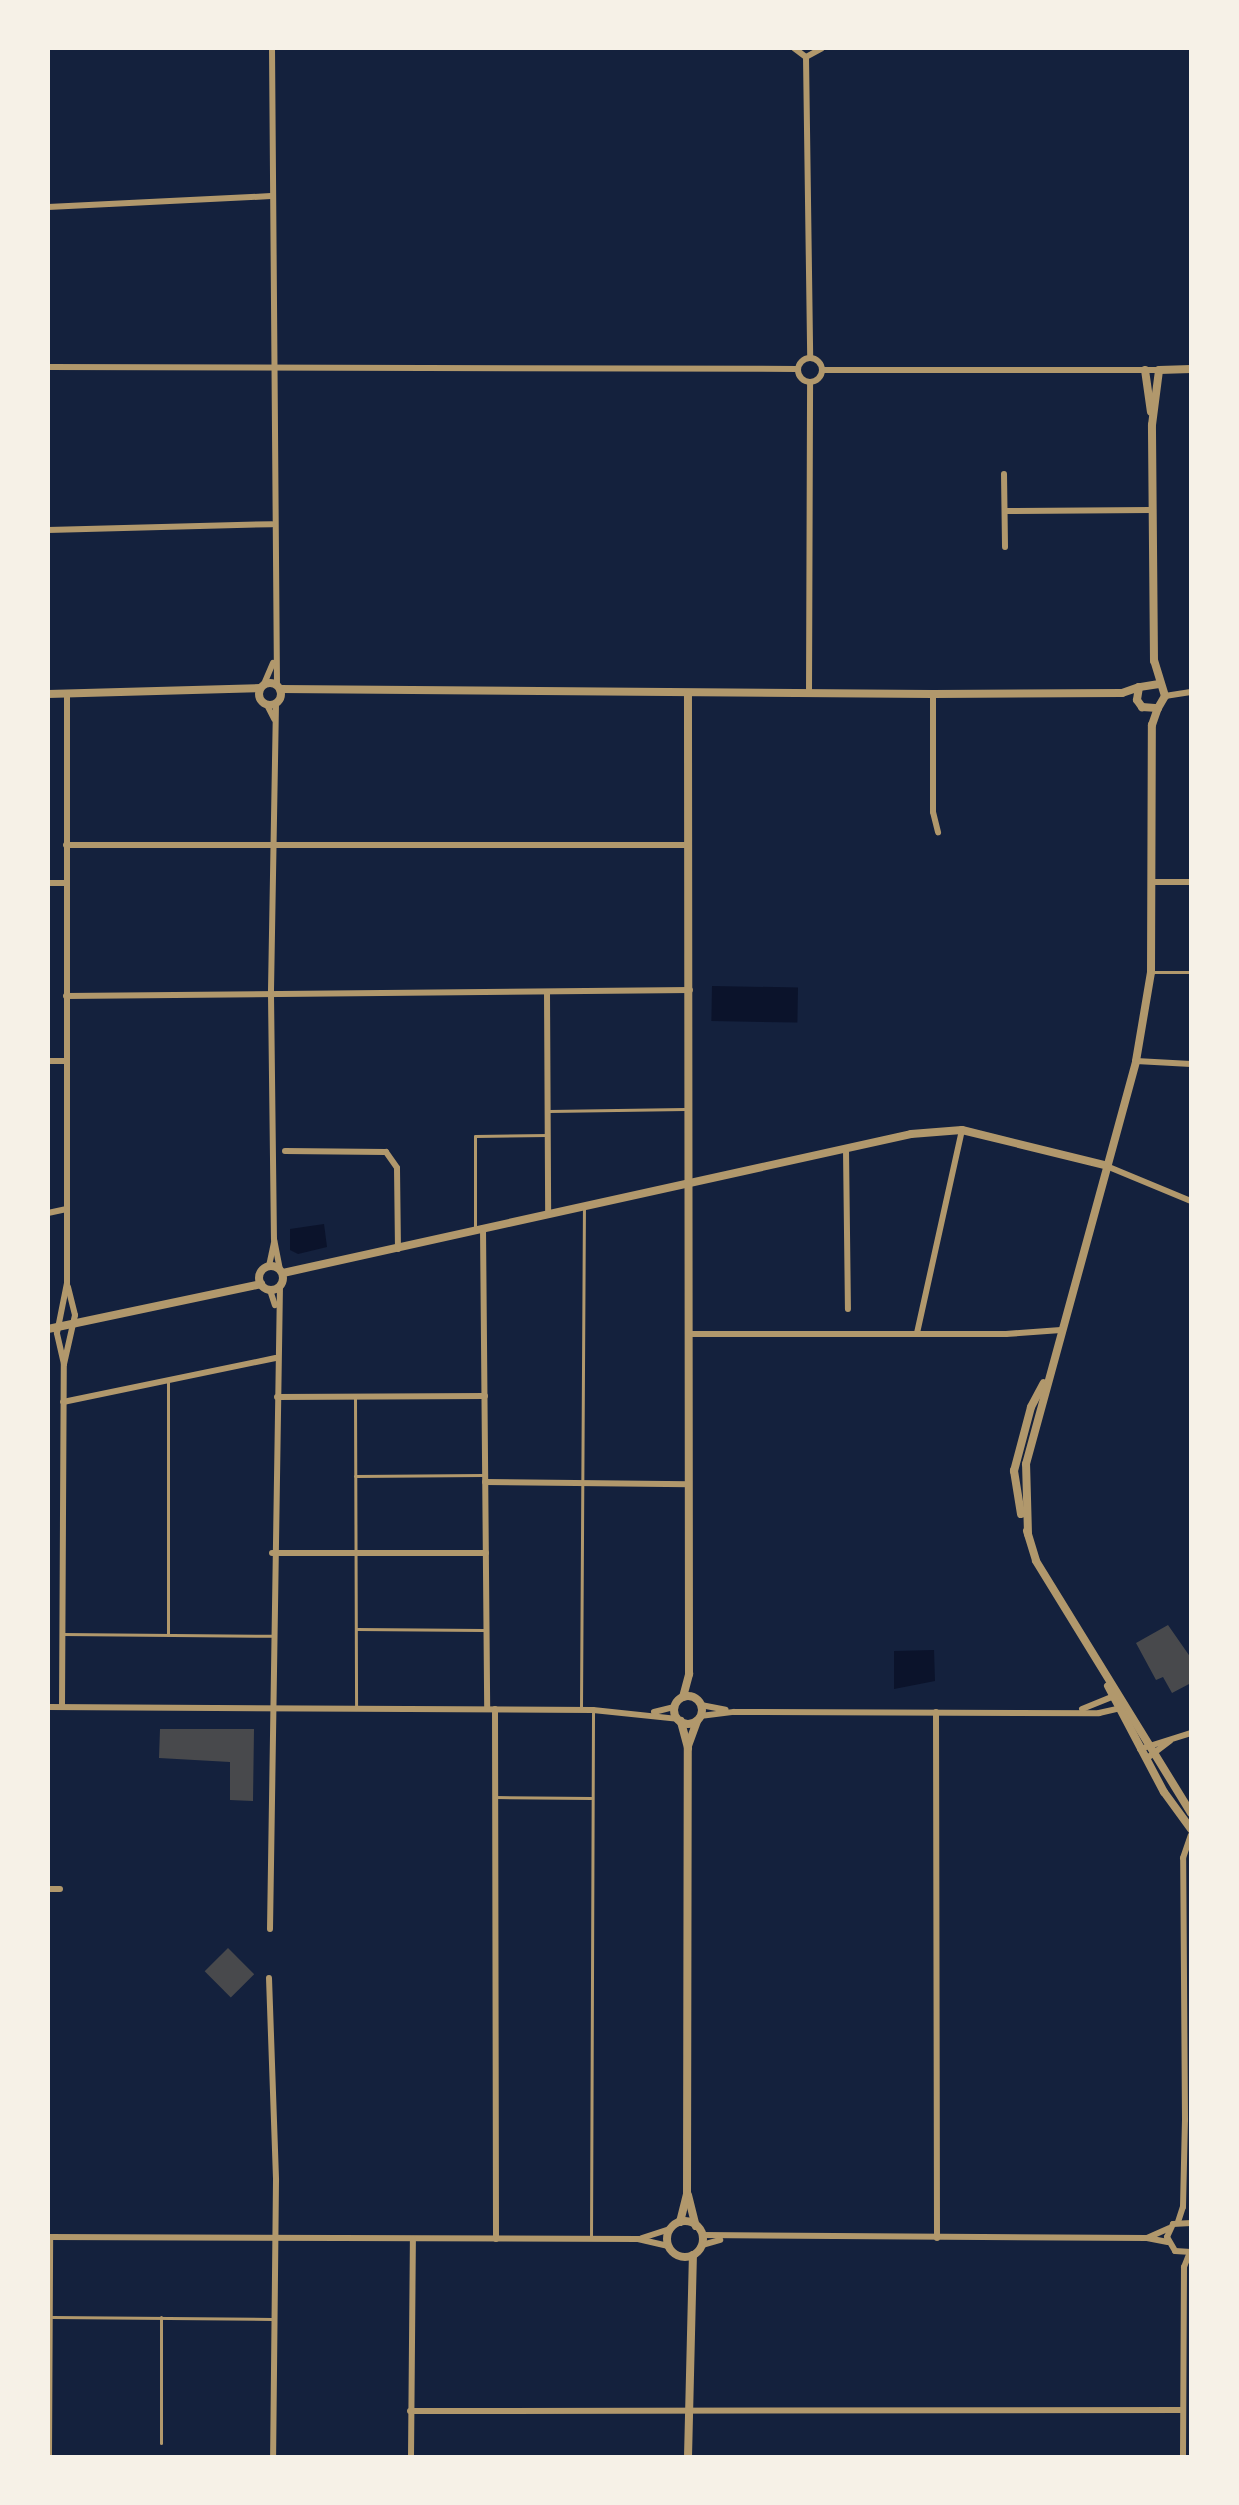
<!DOCTYPE html>
<html>
<head>
<meta charset="utf-8">
<style>
  body { margin:0 }
  #map { position:relative; width:1239px; height:2505px; overflow:hidden; background:#14213d; font-family:Lato,sans-serif }
  div>[style] { position:absolute }
  .water>* { inset:0; background:#0b132b; transform-origin:0 0 }
  .building>* { inset:0; background:#48494c; transform-origin:0 0 }
  .service>* { height:3px; margin:-1.5px; padding:0 1.5px; transform-origin:1.5px; border-radius:1.5px; background:#b1986c }
  .minor>* { height:6px; margin:-3px; padding:0 3px; transform-origin:3px; border-radius:3px; background:#b1986c }
  .minor>.ring { margin:-3px; padding:0; box-sizing:content-box; background:none; border:6px solid #b1986c; border-radius:50% }
  .tertiary>* { height:8px; margin:-4px; padding:0 4px; transform-origin:4px; border-radius:4px; background:#b1986c }
  .tertiary>.ring { margin:-4px; padding:0; box-sizing:content-box; background:none; border:8px solid #b1986c; border-radius:50% }
  span { translate:-50% -50%; white-space:nowrap; text-align:center; line-height:1.15; -webkit-text-stroke:8px #f6f1e7; paint-order:stroke }
  .frame { position:absolute; inset:0; border:50px solid #f6f1e7; pointer-events:none }
</style>
</head>
<body>
<div id="map">
  <div class="water">
    <div style="left:712px;top:986px;width:86px;height:35px;rotate:1deg"></div>
    <div style="clip-path:polygon(324px 1224px,327px 1247px,298px 1254px,290px 1250px,290px 1229px)"></div>
    <div style="clip-path:polygon(934px 1650px,935px 1681px,894px 1689px,894px 1651px)"></div>
  </div>
  <div class="building">
    <div style="clip-path:polygon(1168px 1625px,1191px 1658px,1191px 1683px,1172px 1693px,1163px 1677px,1156px 1680px,1136px 1643px)"></div>
    <div style="clip-path:polygon(160px 1729px,254px 1729px,253px 1801px,230px 1800px,230px 1762px,159px 1758px)"></div>
    <div style="left:228px;top:1948px;width:37px;height:33px;rotate:45deg"></div>
  </div>
  <div class="service">
    <div style="left:1151px;top:972px;width:40px"></div>
    <div style="left:549px;top:1111px;width:136px;rotate:-0.8deg"></div>
    <div style="left:475px;top:1228px;width:92px;rotate:-90deg"></div>
    <div style="left:475px;top:1136px;width:72px;rotate:-0.8deg"></div>
    <div style="left:355px;top:1397px;width:311px;rotate:89.8deg"></div>
    <div style="left:355px;top:1476px;width:128px;rotate:-0.4deg"></div>
    <div style="left:356px;top:1629px;width:128px;rotate:0.4deg"></div>
    <div style="left:62px;top:1634px;width:211px;rotate:0.5deg"></div>
    <div style="left:168px;top:1635px;width:253px;rotate:-90deg"></div>
    <div style="left:581px;top:1707px;width:500px;rotate:-89.66deg"></div>
    <div style="left:495px;top:1797px;width:96px;rotate:0.6deg"></div>
    <div style="left:591px;top:2239px;width:528px;rotate:-89.78deg"></div>
    <div style="left:52px;top:2317px;width:220px;rotate:0.5deg"></div>
    <div style="left:161px;top:2317px;width:126px;rotate:90deg"></div>
  </div>
  <div class="minor">
    <div style="left:272px;top:48px;width:637px;rotate:89.55deg"></div>
    <div style="left:794px;top:48px;width:15px;rotate:37deg"></div>
    <div style="left:806px;top:57px;width:18px;rotate:-29deg"></div>
    <div style="left:806px;top:57px;width:300px;rotate:89.2deg"></div>
    <div style="left:48px;top:207px;width:223px;rotate:-2.8deg"></div>
    <div class="ring" style="left:798px;top:358px;width:18px;height:18px"></div>
    <div style="left:48px;top:367px;width:749px;rotate:0.15deg"></div>
    <div style="left:823px;top:370px;width:336px"></div>
    <div style="left:1004px;top:474px;width:73px;rotate:89.2deg"></div>
    <div style="left:1005px;top:511px;width:145px;rotate:-0.4deg"></div>
    <div style="left:48px;top:530px;width:224px;rotate:-1.5deg"></div>
    <div style="left:264px;top:684px;width:23px;rotate:-67deg"></div>
    <div style="left:809px;top:692px;width:310px;rotate:-89.8deg"></div>
    <div style="left:933px;top:694px;width:118px;rotate:90deg"></div>
    <div style="left:933px;top:812px;width:21px;rotate:76deg"></div>
    <div style="left:1165px;top:696px;width:26px;rotate:-9deg"></div>
    <div style="left:276px;top:704px;width:291px;rotate:91deg"></div>
    <div style="left:271px;top:995px;width:244px;rotate:89.3deg"></div>
    <div style="left:274px;top:1239px;width:32px;rotate:79deg"></div>
    <div style="left:267px;top:705px;width:16px;rotate:63deg"></div>
    <div style="left:66px;top:845px;width:623px"></div>
    <div style="left:1154px;top:882px;width:37px"></div>
    <div style="left:48px;top:883px;width:18px"></div>
    <div style="left:547px;top:992px;width:222px;rotate:89.7deg"></div>
    <div style="left:66px;top:996px;width:624px;rotate:-0.55deg"></div>
    <div style="left:48px;top:1061px;width:18px"></div>
    <div style="left:1136px;top:1061px;width:55px;rotate:3.1deg"></div>
    <div style="left:846px;top:1150px;width:159px;rotate:89.3deg"></div>
    <div style="left:285px;top:1151px;width:101px;rotate:0.6deg"></div>
    <div style="left:386px;top:1152px;width:19px;rotate:55deg"></div>
    <div style="left:397px;top:1168px;width:81px;rotate:89.3deg"></div>
    <div style="left:1104px;top:1165px;width:94px;rotate:22.5deg"></div>
    <div style="left:48px;top:1213px;width:19px;rotate:-12deg"></div>
    <div style="left:483px;top:1228px;width:481px;rotate:89.5deg"></div>
    <div style="left:269px;top:1266px;width:25px;rotate:-78deg"></div>
    <div style="left:270px;top:1290px;width:16px;rotate:72deg"></div>
    <div style="left:917px;top:1333px;width:208px;rotate:-77.5deg"></div>
    <div style="left:689px;top:1334px;width:317px"></div>
    <div style="left:1006px;top:1334px;width:55px;rotate:-4.2deg"></div>
    <div style="left:64px;top:1364px;width:32px;rotate:-103deg"></div>
    <div style="left:57px;top:1333px;width:51px;rotate:-78.7deg"></div>
    <div style="left:67px;top:1283px;width:589px;rotate:-90deg"></div>
    <div style="left:277px;top:1397px;width:208px;rotate:-0.3deg"></div>
    <div style="left:63px;top:1402px;width:217px;rotate:-11.7deg"></div>
    <div style="left:485px;top:1482px;width:204px;rotate:0.6deg"></div>
    <div style="left:272px;top:1553px;width:214px"></div>
    <div style="left:701px;top:1705px;width:25px;rotate:11deg"></div>
    <div style="left:48px;top:1707px;width:545px;rotate:0.32deg"></div>
    <div style="left:593px;top:1710px;width:85px;rotate:6deg"></div>
    <div style="left:62px;top:1707px;width:343px;rotate:-89.7deg"></div>
    <div style="left:64px;top:1364px;width:50px;rotate:-77.3deg"></div>
    <div style="left:75px;top:1315px;width:29px;rotate:-104deg"></div>
    <div style="left:495px;top:1709px;width:530px;rotate:89.89deg"></div>
    <div style="left:1082px;top:1709px;width:37px;rotate:-22deg"></div>
    <div style="left:654px;top:1712px;width:21px;rotate:-14deg"></div>
    <div style="left:936px;top:1712px;width:526px;rotate:89.89deg"></div>
    <div style="left:700px;top:1716px;width:34px;rotate:-7deg"></div>
    <div style="left:734px;top:1712px;width:365px;rotate:0.2deg"></div>
    <div style="left:1099px;top:1713px;width:22px;rotate:-13deg"></div>
    <div style="left:1140px;top:1749px;width:53px;rotate:-17.4deg"></div>
    <div style="left:1146px;top:1759px;width:30px;rotate:-37deg"></div>
    <div style="left:48px;top:1889px;width:12px"></div>
    <div style="left:270px;top:1929px;width:642px;rotate:-89.11deg"></div>
    <div style="left:269px;top:1978px;width:202px;rotate:88deg"></div>
    <div style="left:276px;top:2180px;width:277px;rotate:90.6deg"></div>
    <div style="left:1178px;top:2222px;width:16px;rotate:-72deg"></div>
    <div style="left:1183px;top:2207px;width:87px;rotate:-88.7deg"></div>
    <div style="left:1185px;top:2120px;width:262px;rotate:-90.4deg"></div>
    <div style="left:1183px;top:1858px;width:24px;rotate:-71deg"></div>
    <div style="left:1191px;top:2223px;width:18px;rotate:177deg"></div>
    <div style="left:1173px;top:2224px;width:14px;rotate:115deg"></div>
    <div style="left:1167px;top:2237px;width:16px;rotate:60deg"></div>
    <div style="left:1175px;top:2251px;width:16px;rotate:4deg"></div>
    <div style="left:702px;top:2235px;width:445px;rotate:0.4deg"></div>
    <div style="left:1147px;top:2238px;width:21px;rotate:11deg"></div>
    <div style="left:48px;top:2237px;width:590px;rotate:0.19deg"></div>
    <div style="left:638px;top:2239px;width:31px;rotate:13deg"></div>
    <div style="left:642px;top:2238px;width:29px;rotate:-18deg"></div>
    <div style="left:1147px;top:2238px;width:24px;rotate:-24deg"></div>
    <div style="left:702px;top:2245px;width:19px;rotate:-16deg"></div>
    <div style="left:410px;top:2411px;width:773px;rotate:-0.07deg"></div>
    <div style="left:49px;top:2457px;width:220px;rotate:-89.7deg"></div>
    <div style="left:411px;top:2457px;width:218px;rotate:-89.5deg"></div>
    <div style="left:1183px;top:2457px;width:190px;rotate:-89.7deg"></div>
    <div style="left:1184px;top:2267px;width:16px;rotate:-68deg"></div>
  </div>
  <div class="tertiary">
    <div style="left:1145px;top:370px;width:42px;rotate:81.9deg"></div>
    <div class="ring" style="left:259px;top:683px;width:14px;height:14px"></div>
    <div style="left:1159px;top:684px;width:20px;rotate:171deg"></div>
    <div style="left:1139px;top:687px;width:13px;rotate:99deg"></div>
    <div style="left:1137px;top:700px;width:9px;rotate:54deg"></div>
    <div style="left:1142px;top:707px;width:16px;rotate:4deg"></div>
    <div style="left:1158px;top:708px;width:14px;rotate:-60deg"></div>
    <div style="left:1165px;top:696px;width:37px;rotate:-107deg"></div>
    <div style="left:1154px;top:661px;width:236px;rotate:-90.5deg"></div>
    <div style="left:1152px;top:425px;width:55px;rotate:-82.7deg"></div>
    <div style="left:1159px;top:370px;width:32px;rotate:-2deg"></div>
    <div style="left:280px;top:689px;width:653px;rotate:0.44deg"></div>
    <div style="left:933px;top:694px;width:189px;rotate:-0.3deg"></div>
    <div style="left:1122px;top:693px;width:18px;rotate:-19deg"></div>
    <div style="left:48px;top:694px;width:212px;rotate:-1.6deg"></div>
    <div class="ring" style="left:259px;top:1266px;width:16px;height:16px"></div>
    <div style="left:283px;top:1273px;width:643px;rotate:-12.48deg"></div>
    <div style="left:911px;top:1134px;width:51px;rotate:-4.5deg"></div>
    <div style="left:962px;top:1130px;width:146px;rotate:13.8deg"></div>
    <div style="left:48px;top:1329px;width:218px;rotate:-11.9deg"></div>
    <div style="left:1021px;top:1514px;width:44px;rotate:-99.2deg"></div>
    <div style="left:1014px;top:1471px;width:66px;rotate:-75.1deg"></div>
    <div style="left:1031px;top:1407px;width:27px;rotate:-62deg"></div>
    <div style="left:1027px;top:1531px;width:31px;rotate:73deg"></div>
    <div style="left:1036px;top:1561px;width:296px;rotate:58.4deg"></div>
    <div style="left:1028px;top:1534px;width:70px;rotate:-91.6deg"></div>
    <div style="left:1026px;top:1464px;width:418px;rotate:-74.7deg"></div>
    <div style="left:1136px;top:1061px;width:90px;rotate:-80.4deg"></div>
    <div style="left:1151px;top:972px;width:247px;rotate:-89.8deg"></div>
    <div style="left:1152px;top:725px;width:18px;rotate:-71deg"></div>
    <div style="left:1108px;top:1686px;width:120px;rotate:62.2deg"></div>
    <div style="left:1164px;top:1792px;width:46px;rotate:53.9deg"></div>
    <div class="ring" style="left:674px;top:1696px;width:20px;height:20px"></div>
    <div style="left:683px;top:1697px;width:24px;rotate:-75deg"></div>
    <div style="left:689px;top:1674px;width:981px;rotate:-90.06deg"></div>
    <div style="left:688px;top:1746px;width:27px;rotate:-70deg"></div>
    <div style="left:688px;top:2195px;width:32px;rotate:76deg"></div>
    <div class="ring" style="left:667px;top:2221px;width:28px;height:28px"></div>
    <div style="left:680px;top:2222px;width:29px;rotate:-76deg"></div>
    <div style="left:687px;top:2194px;width:446px;rotate:-89.9deg"></div>
    <div style="left:688px;top:1748px;width:28px;rotate:-105deg"></div>
    <div style="left:688px;top:2457px;width:202px;rotate:-88.6deg"></div>
  </div>
  <div class="frame"></div>
</div>
</body>
</html>
